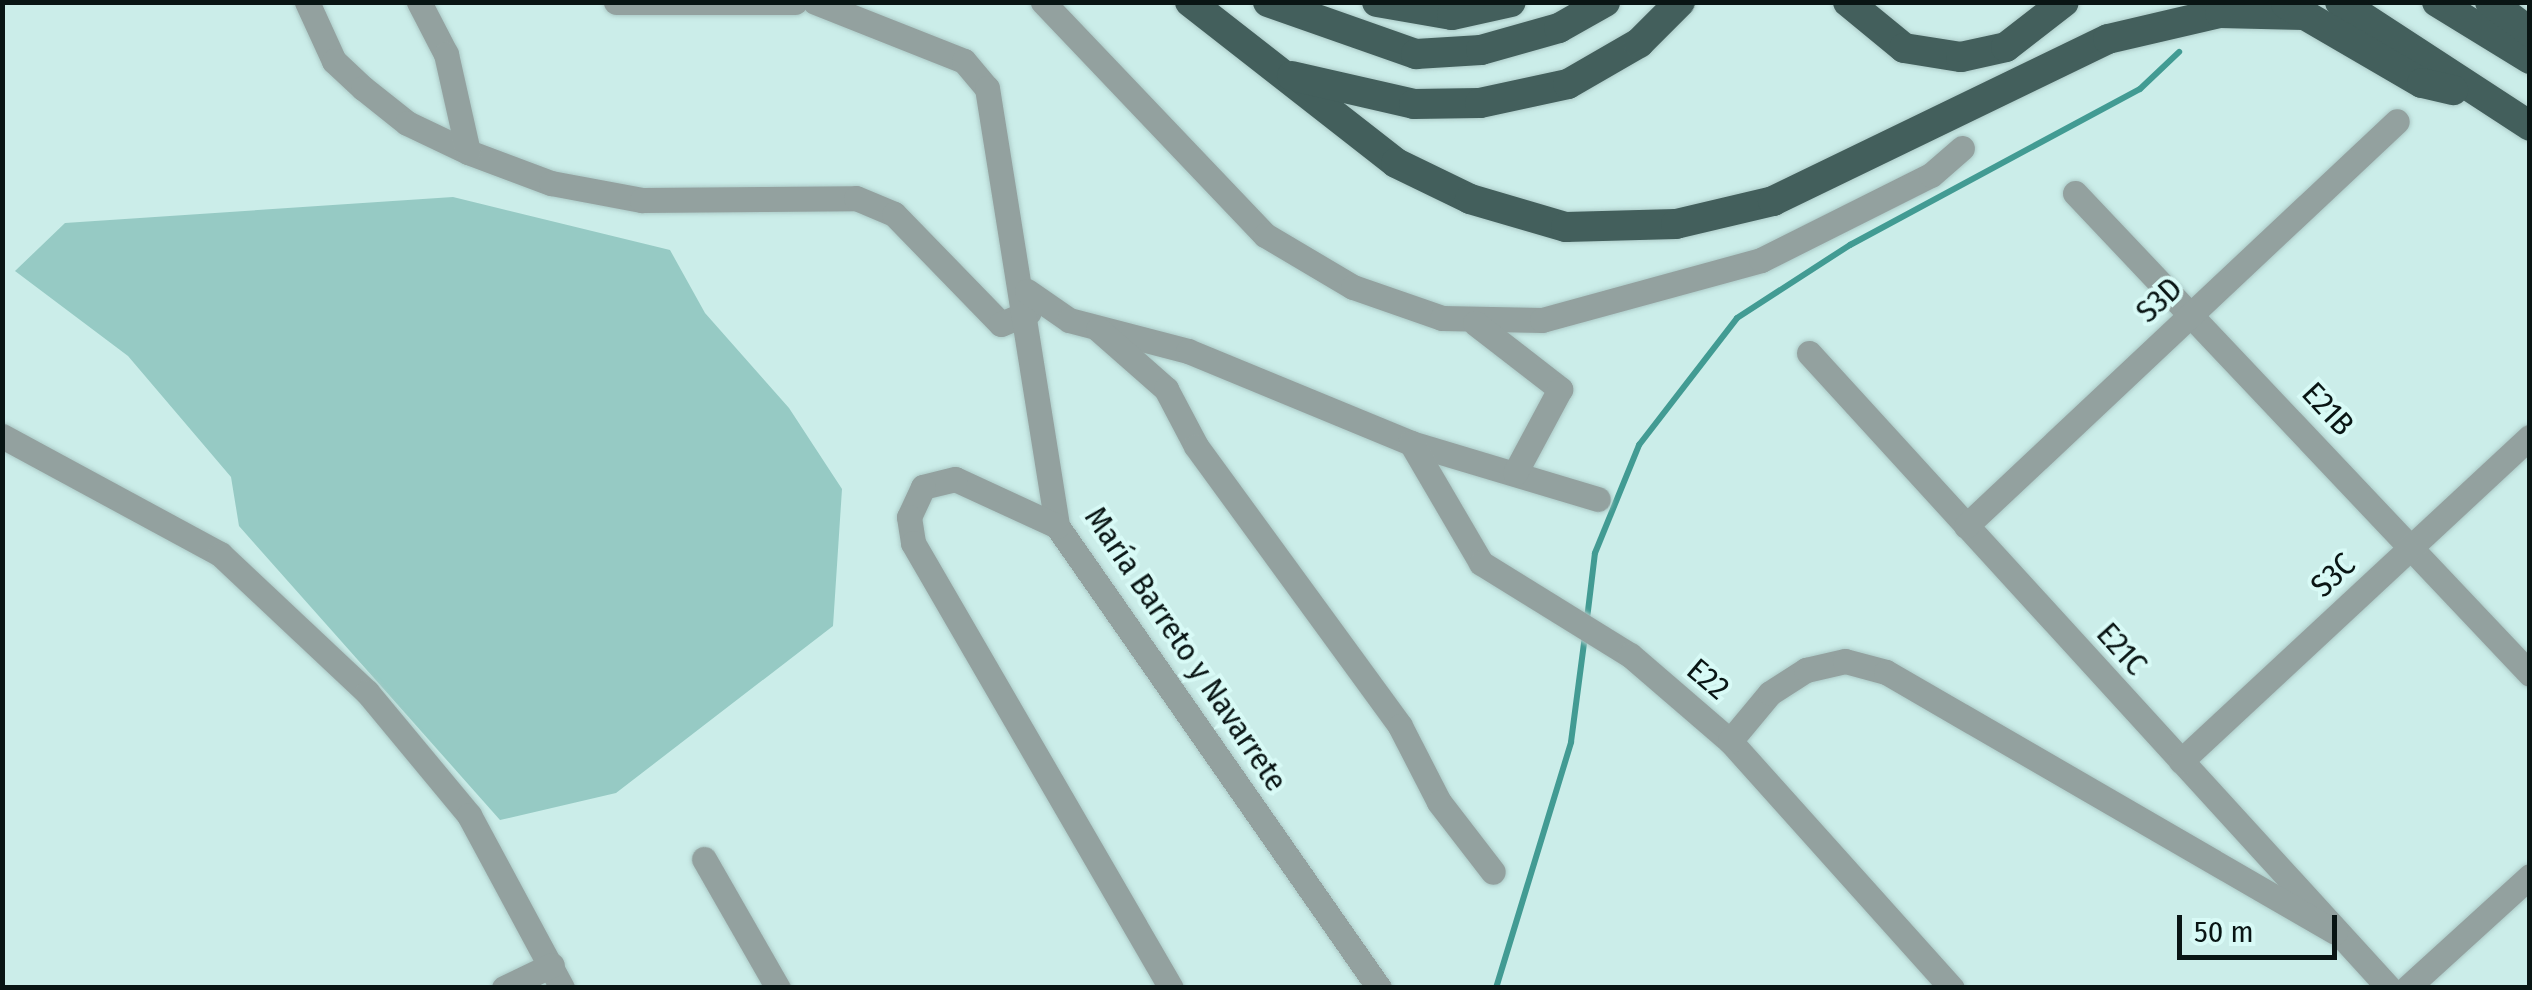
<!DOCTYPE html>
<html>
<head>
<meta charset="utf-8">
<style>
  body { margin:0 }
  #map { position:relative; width:2532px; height:990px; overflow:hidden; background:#cbede9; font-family:"Fira Sans Condensed",sans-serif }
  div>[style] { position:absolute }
  .green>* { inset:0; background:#96cac4 }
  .stream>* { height:6px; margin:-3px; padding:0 3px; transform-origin:3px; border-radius:3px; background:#429b93 }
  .roads { filter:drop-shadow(0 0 2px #accac7) drop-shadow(0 0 2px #accac7) }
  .minor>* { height:25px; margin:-12.5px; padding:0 12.5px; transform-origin:12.5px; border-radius:12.5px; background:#93a19f }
  .trunk>* { height:30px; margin:-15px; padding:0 15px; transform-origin:15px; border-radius:15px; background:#435f5c }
  span { translate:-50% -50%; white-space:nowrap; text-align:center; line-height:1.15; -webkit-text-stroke:8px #d8faf6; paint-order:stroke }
  .street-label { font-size:32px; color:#091514 }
  .frame { position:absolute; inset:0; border:5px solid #091514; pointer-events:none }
  .scale { position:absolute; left:2177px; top:915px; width:160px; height:45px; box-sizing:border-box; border:5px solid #091514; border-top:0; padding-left:12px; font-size:30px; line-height:35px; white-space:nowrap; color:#091514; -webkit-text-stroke:8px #d8faf6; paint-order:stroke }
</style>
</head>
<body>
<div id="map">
  <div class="green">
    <div style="clip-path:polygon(453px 197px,670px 250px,705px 313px,789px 408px,842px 489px,833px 626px,616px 793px,500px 820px,239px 526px,231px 477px,128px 356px,15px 271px,65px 223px)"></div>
  </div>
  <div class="stream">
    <div style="left:1587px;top:619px;width:66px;rotate:-83.1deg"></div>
    <div style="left:1595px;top:553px;width:117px;rotate:-67.8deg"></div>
    <div style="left:1639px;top:445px;width:160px;rotate:-52.3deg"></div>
    <div style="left:1737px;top:318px;width:135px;rotate:-32.9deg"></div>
    <div style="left:1850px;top:245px;width:329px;rotate:-28.3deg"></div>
    <div style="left:2140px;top:89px;width:54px;rotate:-43.5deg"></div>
    <div style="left:1496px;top:988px;width:257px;rotate:-73deg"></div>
    <div style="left:1571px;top:742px;width:107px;rotate:-82.5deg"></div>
  </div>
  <div class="roads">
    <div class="minor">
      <div style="left:307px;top:2px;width:65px;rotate:65.4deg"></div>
      <div style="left:334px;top:61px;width:40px;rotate:43deg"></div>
      <div style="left:363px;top:88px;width:56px;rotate:38.5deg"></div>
      <div style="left:407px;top:123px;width:68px;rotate:25.4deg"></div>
      <div style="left:468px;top:152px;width:89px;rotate:20.5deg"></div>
      <div style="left:551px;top:183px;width:93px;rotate:10.6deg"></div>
      <div style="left:642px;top:200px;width:214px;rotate:-0.5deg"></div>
      <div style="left:856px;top:198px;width:41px;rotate:22.8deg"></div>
      <div style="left:894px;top:214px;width:153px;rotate:45.8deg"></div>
      <div style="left:1001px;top:324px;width:30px;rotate:-23deg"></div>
      <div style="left:419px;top:2px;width:59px;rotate:62.6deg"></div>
      <div style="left:446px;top:54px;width:100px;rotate:77.3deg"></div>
      <div style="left:616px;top:2px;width:179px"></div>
      <div style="left:815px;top:2px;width:160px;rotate:21.6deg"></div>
      <div style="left:964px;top:61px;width:35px;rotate:50deg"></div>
      <div style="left:987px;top:88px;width:444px;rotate:80.9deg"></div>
      <div style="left:1057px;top:526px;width:563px;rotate:55.12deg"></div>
      <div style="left:1043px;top:2px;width:322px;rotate:46.4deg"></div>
      <div style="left:1265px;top:235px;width:102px;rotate:30.6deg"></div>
      <div style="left:1353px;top:287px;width:94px;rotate:19.2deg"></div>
      <div style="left:1442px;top:318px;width:100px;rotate:1.1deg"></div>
      <div style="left:1542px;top:320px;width:227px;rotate:-15.3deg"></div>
      <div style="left:1761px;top:260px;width:190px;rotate:-26.6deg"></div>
      <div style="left:1931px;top:175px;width:41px;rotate:-41.1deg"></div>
      <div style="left:2075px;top:193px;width:662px;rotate:46.59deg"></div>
      <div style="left:1027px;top:291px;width:51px;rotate:34.6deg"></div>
      <div style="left:1069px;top:320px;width:123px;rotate:14.6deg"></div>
      <div style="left:1188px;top:351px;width:241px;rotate:22.4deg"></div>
      <div style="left:1411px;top:443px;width:195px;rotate:16.7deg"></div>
      <div style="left:1475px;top:323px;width:108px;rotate:37.8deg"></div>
      <div style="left:1560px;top:389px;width:95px;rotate:118.2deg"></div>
      <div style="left:1098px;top:329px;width:91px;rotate:41.4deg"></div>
      <div style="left:1166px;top:389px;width:64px;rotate:62.2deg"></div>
      <div style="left:1196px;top:446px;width:346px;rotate:53.9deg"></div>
      <div style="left:1400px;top:726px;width:85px;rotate:62.8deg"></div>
      <div style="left:1439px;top:802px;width:88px;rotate:52.4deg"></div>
      <div style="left:1809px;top:353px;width:860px;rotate:47.59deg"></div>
      <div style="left:2px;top:436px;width:248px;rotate:28.4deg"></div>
      <div style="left:220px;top:554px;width:202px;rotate:43.2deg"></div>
      <div style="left:367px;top:692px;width:160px;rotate:50.3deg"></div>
      <div style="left:469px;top:815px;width:196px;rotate:61.7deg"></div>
      <div style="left:1411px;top:443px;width:139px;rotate:59.7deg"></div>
      <div style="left:1481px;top:563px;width:175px;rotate:31.7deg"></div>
      <div style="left:1630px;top:655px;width:132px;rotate:40.7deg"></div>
      <div style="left:1730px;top:741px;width:332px;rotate:48.1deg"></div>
      <div style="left:1057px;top:526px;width:112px;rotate:-155.3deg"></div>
      <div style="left:955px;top:479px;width:33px;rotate:166deg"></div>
      <div style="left:923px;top:487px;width:33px;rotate:115deg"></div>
      <div style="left:909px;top:517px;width:26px;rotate:81deg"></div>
      <div style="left:913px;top:543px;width:514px;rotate:59.9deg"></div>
      <div style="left:1966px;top:526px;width:591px;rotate:-43.22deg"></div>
      <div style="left:1730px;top:741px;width:62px;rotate:-50.2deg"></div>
      <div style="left:1770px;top:693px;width:43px;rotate:-32.6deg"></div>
      <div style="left:1806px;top:670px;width:40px;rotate:-13deg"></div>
      <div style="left:1845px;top:661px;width:42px;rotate:15deg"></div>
      <div style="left:1886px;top:672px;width:519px;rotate:30.07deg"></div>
      <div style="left:2181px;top:761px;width:476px;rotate:-42.9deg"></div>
      <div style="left:704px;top:859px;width:149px;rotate:60.2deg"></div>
      <div style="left:504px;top:988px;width:53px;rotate:-25.6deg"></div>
      <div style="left:2407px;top:988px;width:166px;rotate:-42.3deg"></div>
    </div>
    <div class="trunk">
      <div style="left:1190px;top:2px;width:261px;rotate:38deg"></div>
      <div style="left:1396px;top:163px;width:82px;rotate:25.9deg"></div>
      <div style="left:1470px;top:199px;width:100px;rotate:16.3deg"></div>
      <div style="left:1566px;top:227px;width:110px;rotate:-1.6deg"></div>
      <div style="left:1676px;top:224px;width:100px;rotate:-13.3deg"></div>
      <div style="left:1773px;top:201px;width:372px;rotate:-25.8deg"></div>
      <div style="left:2108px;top:39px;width:115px;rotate:-13.1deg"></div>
      <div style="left:2220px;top:13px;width:83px;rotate:1.4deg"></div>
      <div style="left:1268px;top:2px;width:157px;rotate:19.4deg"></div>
      <div style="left:1416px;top:54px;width:65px;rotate:-3.5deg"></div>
      <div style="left:1481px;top:50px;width:81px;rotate:-15.8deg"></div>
      <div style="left:1559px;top:28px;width:53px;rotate:-29.5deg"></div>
      <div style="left:1377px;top:2px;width:76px;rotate:9.8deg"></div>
      <div style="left:1452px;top:15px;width:60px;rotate:-12.4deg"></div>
      <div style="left:1848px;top:2px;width:72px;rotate:39.4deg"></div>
      <div style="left:1904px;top:48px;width:58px;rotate:9deg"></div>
      <div style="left:1961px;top:57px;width:46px;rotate:-12.5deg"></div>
      <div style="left:2006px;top:47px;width:73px;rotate:-37.8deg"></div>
      <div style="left:2340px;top:2px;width:227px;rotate:33.1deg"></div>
      <div style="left:2437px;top:2px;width:109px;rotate:31.5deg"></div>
      <div style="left:2490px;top:2px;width:50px;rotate:36.9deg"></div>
      <div style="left:2286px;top:4px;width:157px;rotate:30.2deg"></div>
      <div style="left:2422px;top:83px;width:32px;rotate:13deg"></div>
      <div style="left:1292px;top:76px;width:125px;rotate:12.9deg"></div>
      <div style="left:1414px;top:104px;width:66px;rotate:-0.9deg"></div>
      <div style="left:1480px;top:103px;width:90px;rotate:-12.2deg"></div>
      <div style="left:1568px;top:84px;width:82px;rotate:-30deg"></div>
      <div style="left:1639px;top:43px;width:58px;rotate:-45deg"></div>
    </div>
  </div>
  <div class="street-label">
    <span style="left:2159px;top:300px;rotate:-43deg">S3D</span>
    <span style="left:2328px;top:409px;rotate:47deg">E21B</span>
    <span style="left:2333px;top:575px;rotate:-43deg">S3C</span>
    <span style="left:1186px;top:649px;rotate:56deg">María Barreto y Navarrete</span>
    <span style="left:2122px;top:649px;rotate:48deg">E21C</span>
    <span style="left:1708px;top:679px;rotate:40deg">E22</span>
  </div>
  <div class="frame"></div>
  <div class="scale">50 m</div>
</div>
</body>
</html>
